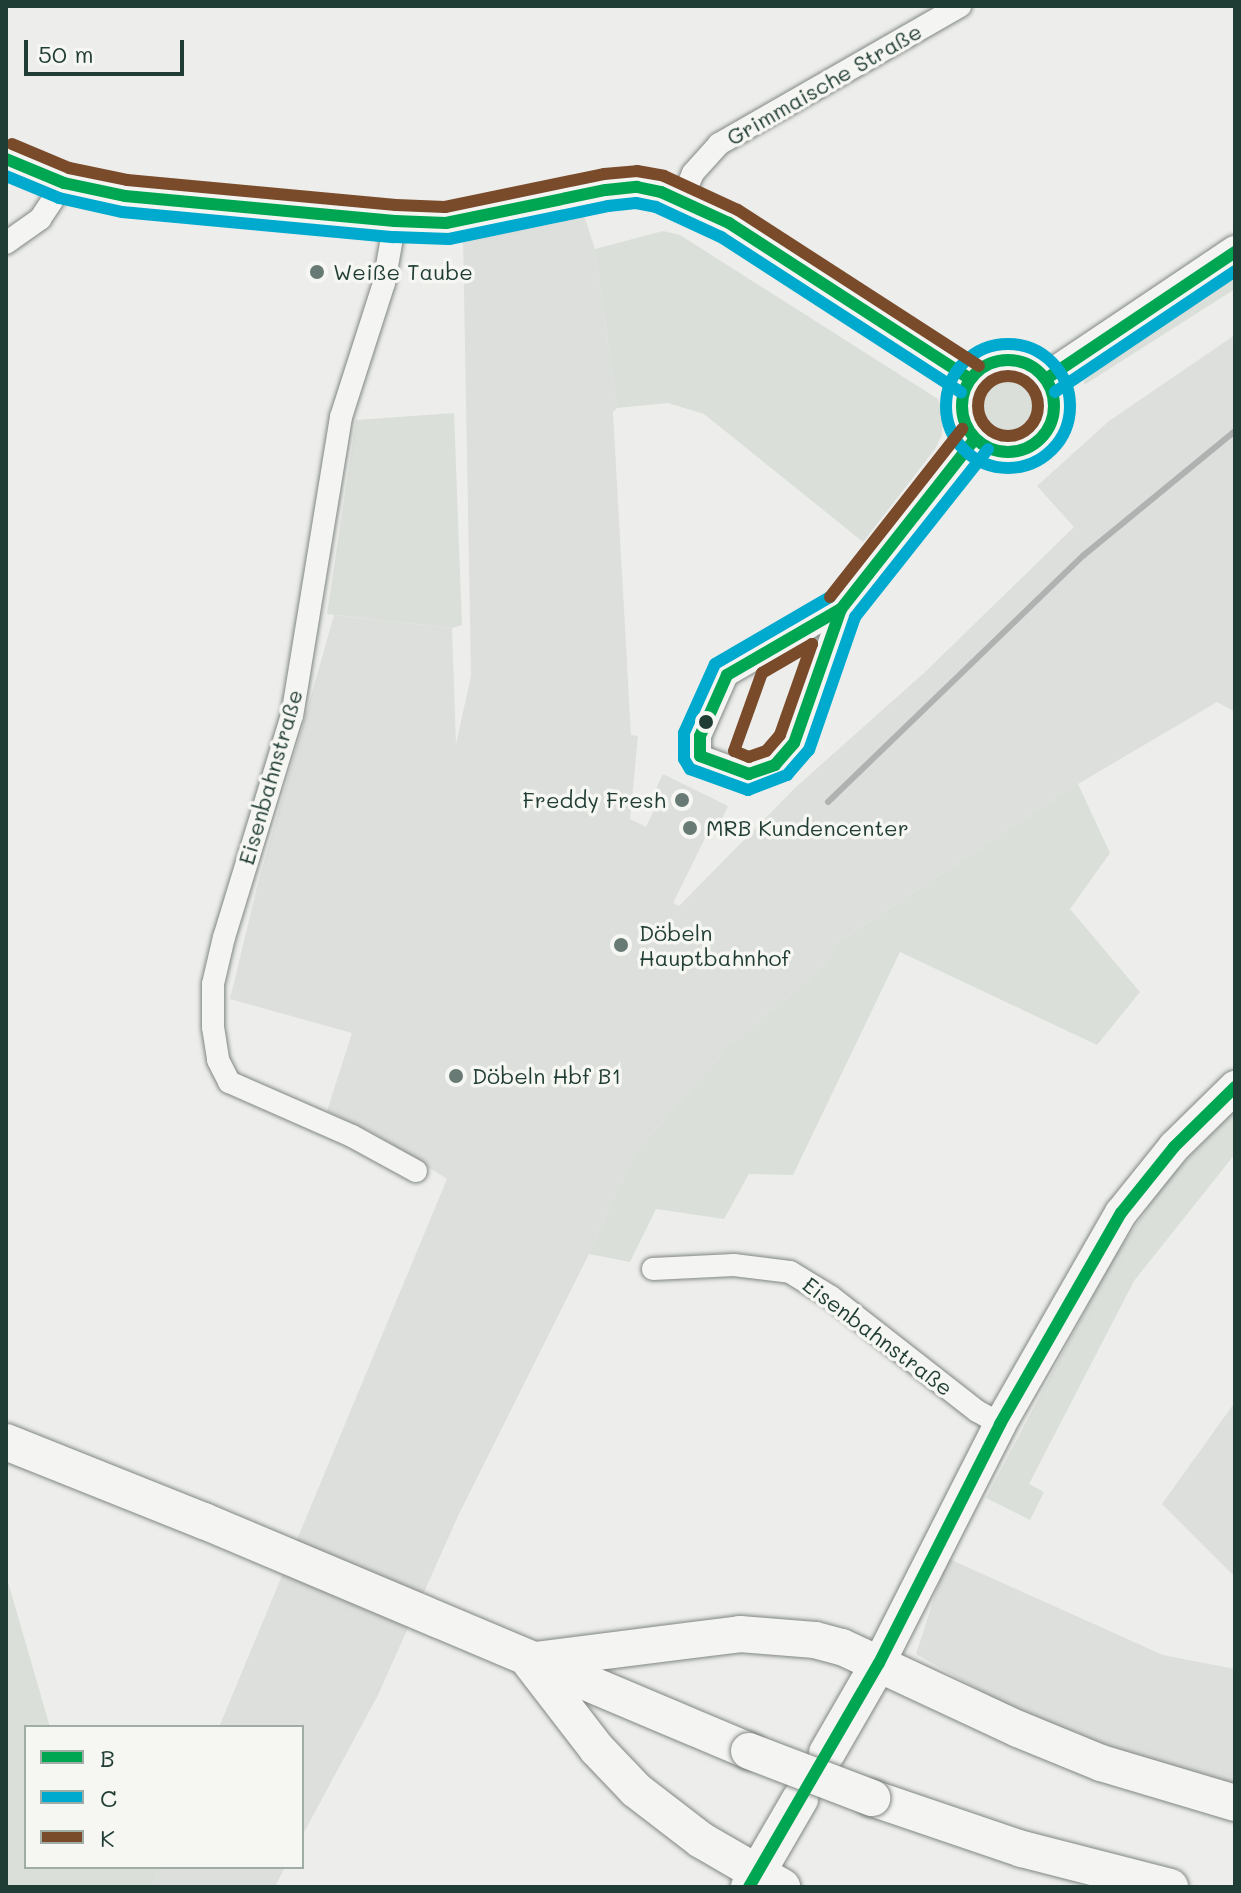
<!DOCTYPE html>
<html>
<head>
<meta charset="utf-8">
<style>
  body { margin:0 }
  #map { position:relative; width:1241px; height:1893px; overflow:hidden; background:#edeeeb; font-family:Mali,sans-serif }
  div>[style] { position:absolute }
  .built>* { inset:0; background:#dcdfdb }
  .green>* { inset:0; background:#dadfda }
  .round { border-radius:50% }
  .roads { filter:drop-shadow(0 0 2px #818784) drop-shadow(0 0 2px #818784) }
  .minor>* { height:22px; margin:-11px; padding:0 11px; transform-origin:11px; border-radius:11px; background:#f4f4f2 }
  .secondary>* { height:32px; margin:-16px; padding:0 16px; transform-origin:16px; border-radius:16px; background:#f4f4f2 }
  .secondary>.ring { margin:-16px; padding:0; box-sizing:content-box; background:none; border:32px solid #f4f4f2; border-radius:50% }
  .primary>* { height:36px; margin:-18px; padding:0 18px; transform-origin:18px; border-radius:18px; background:#f4f4f2 }
  .rail>* { height:6px; margin:-3px; padding:0 3px; transform-origin:3px; border-radius:3px; background:#afb2b0 }
  .bridges { filter:drop-shadow(0 0 2px #818784) drop-shadow(0 0 2px #818784) }
  .primary-bridge>* { height:36px; margin:-18px; padding:0 18px; transform-origin:18px; border-radius:18px; background:#f4f4f2 }
  .bus-1>* { height:12px; margin:-6px; padding:0 6px; transform-origin:6px; border-radius:6px; background:#00a651 }
  .bus-1>.ring { margin:-6px; padding:0; box-sizing:content-box; background:none; border:12px solid #00a651; border-radius:50% }
  .bus-2>* { height:12px; margin:-6px; padding:0 6px; transform-origin:6px; border-radius:6px; background:#00a9ce }
  .bus-2>.ring { margin:-6px; padding:0; box-sizing:content-box; background:none; border:12px solid #00a9ce; border-radius:50% }
  .bus-3>* { height:12px; margin:-6px; padding:0 6px; transform-origin:6px; border-radius:6px; background:#7a4b2a }
  .bus-3>.ring { margin:-6px; padding:0; box-sizing:content-box; background:none; border:12px solid #7a4b2a; border-radius:50% }
  .dots>* { width:22px; height:22px; translate:-50% -50%; box-sizing:border-box; border:4px solid #f6f6f2; border-radius:50% }
  span { translate:-50% -50%; white-space:nowrap; text-align:center; line-height:1.15; -webkit-text-stroke:7px #f6f6f2; paint-order:stroke }
  .street-label { font-size:22px; color:#1f3d34 }
  .poi-label { font-size:22px; color:#1f3d34 }
  .left { translate:0 -50%; text-align:left }
  .right { translate:-100% -50%; text-align:right }
  .frame { position:absolute; inset:0; border:8px solid #1f3d34; pointer-events:none }
  .legend { position:absolute; left:24px; top:1725px; width:280px; height:144px; box-sizing:border-box; background:#f6f6f2; border:2px solid #a0aca6; margin:0; padding:10px 14px; list-style:none; font-size:24px; color:#1f3d34 }
  .legend li { display:flex; align-items:center; gap:16px; height:40px }
  .legend b { width:40px; border:2px solid #a0aca6 }
  .scale { position:absolute; left:24px; top:40px; width:160px; height:36px; box-sizing:border-box; border:4px solid #1f3d34; border-top:0; padding-left:10px; font-size:24px; line-height:28px; white-space:nowrap; color:#1f3d34; -webkit-text-stroke:6px #f6f6f2; paint-order:stroke }
</style>
</head>
<body>
<div id="map">
  <div class="built">
    <div style="clip-path:polygon(580px 203px,595px 249px,617px 408px,613px 412px,631px 735px,638px 736px,630px 819px,646px 827px,662px 794px,655px 791px,663px 774px,728px 806px,720px 823px,714px 820px,673px 903px,679px 906px,796px 787px,924px 673px,1074px 527px,1037px 486px,1109px 421px,1235px 335px,1235px 712px,1217px 702px,1078px 784px,837px 943px,823px 967px,728px 1047px,634px 1154px,589px 1254px,458px 1516px,378px 1695px,302px 1836px,302px 1727px,219px 1727px,447px 1179px,375px 1134px,327px 1111px,352px 1033px,230px 999px,258px 883px,334px 615px,452px 628px,456px 744px,471px 676px,463px 236px)"></div>
    <div style="clip-path:polygon(1235px 1402px,1235px 1577px,1162px 1504px)"></div>
    <div style="clip-path:polygon(947px 1558px,1163px 1655px,1235px 1669px,1235px 1794px,1049px 1730px,916px 1654px)"></div>
    <div style="clip-path:polygon(160px 1867px,285px 1867px,275px 1887px,151px 1887px)"></div>
  </div>
  <div class="green">
    <div style="clip-path:polygon(663px 231px,680px 235px,938px 399px,943px 413px,942px 435px,935px 449px,863px 542px,704px 414px,668px 403px,617px 408px,595px 249px)"></div>
    <div style="clip-path:polygon(1235px 277px,1235px 289px,1084px 385px,1084px 380px)"></div>
    <div class="round" style="left:980px;top:377px;width:60px;height:60px"></div>
    <div style="clip-path:polygon(454px 413px,462px 625px,452px 628px,327px 614px,356px 420px)"></div>
    <div style="clip-path:polygon(1078px 784px,1110px 853px,1070px 909px,1140px 992px,1097px 1045px,900px 952px,793px 1175px,749px 1174px,724px 1219px,656px 1209px,630px 1262px,589px 1254px,634px 1154px,728px 1047px,823px 967px,837px 943px)"></div>
    <div style="clip-path:polygon(1235px 1110px,1235px 1154px,1134px 1281px,1029px 1484px,1044px 1492px,1030px 1520px,986px 1498px,1112px 1260px,1168px 1179px)"></div>
    <div style="clip-path:polygon(6px 1575px,50px 1727px,26px 1727px,26px 1867px,160px 1867px,151px 1887px,6px 1887px)"></div>
  </div>
  <div class="roads">
    <div class="minor">
      <div style="left:682px;top:199px;width:28px;rotate:-67deg"></div>
      <div style="left:693px;top:173px;width:39px;rotate:-48deg"></div>
      <div style="left:719px;top:144px;width:278px;rotate:-29.8deg"></div>
      <div style="left:395px;top:221px;width:63px;rotate:100.1deg"></div>
      <div style="left:384px;top:283px;width:141px;rotate:107.8deg"></div>
      <div style="left:341px;top:417px;width:302px;rotate:99.3deg"></div>
      <div style="left:292px;top:715px;width:232px;rotate:107deg"></div>
      <div style="left:224px;top:937px;width:48px;rotate:103.2deg"></div>
      <div style="left:213px;top:984px;width:43px;rotate:90deg"></div>
      <div style="left:213px;top:1027px;width:33px;rotate:81deg"></div>
      <div style="left:218px;top:1060px;width:25px;rotate:63deg"></div>
      <div style="left:229px;top:1082px;width:134px;rotate:23.7deg"></div>
      <div style="left:352px;top:1136px;width:73px;rotate:28.7deg"></div>
      <div style="left:6px;top:243px;width:42px;rotate:-35.2deg"></div>
      <div style="left:40px;top:219px;width:43px;rotate:-56.3deg"></div>
      <div style="left:841px;top:609px;width:132px;rotate:149.9deg"></div>
      <div style="left:727px;top:675px;width:67px;rotate:113.9deg"></div>
      <div style="left:700px;top:736px;width:20px;rotate:90deg"></div>
      <div style="left:700px;top:756px;width:52px;rotate:20.2deg"></div>
      <div style="left:749px;top:774px;width:28px;rotate:-19deg"></div>
      <div style="left:775px;top:765px;width:29px;rotate:-49deg"></div>
      <div style="left:794px;top:743px;width:142px;rotate:-70.7deg"></div>
      <div style="left:841px;top:609px;width:216px;rotate:-51.8deg"></div>
      <div style="left:653px;top:1269px;width:81px;rotate:-2.8deg"></div>
      <div style="left:734px;top:1265px;width:56px;rotate:7.1deg"></div>
      <div style="left:790px;top:1272px;width:48px;rotate:31.4deg"></div>
      <div style="left:831px;top:1297px;width:185px;rotate:38deg"></div>
      <div style="left:977px;top:1411px;width:26px;rotate:29deg"></div>
    </div>
    <div class="secondary">
      <div style="left:6px;top:159px;width:63px;rotate:22.5deg"></div>
      <div style="left:64px;top:183px;width:62px;rotate:12deg"></div>
      <div style="left:125px;top:196px;width:271px;rotate:5.3deg"></div>
      <div style="left:395px;top:221px;width:51px;rotate:2.2deg"></div>
      <div style="left:446px;top:223px;width:31px;rotate:-9deg"></div>
      <div style="left:477px;top:218px;width:132px;rotate:-12.2deg"></div>
      <div style="left:606px;top:190px;width:31px;rotate:-6deg"></div>
      <div style="left:637px;top:187px;width:25px;rotate:12deg"></div>
      <div style="left:661px;top:192px;width:75px;rotate:24.5deg"></div>
      <div style="left:729px;top:223px;width:287px;rotate:32.9deg"></div>
      <div class="ring" style="left:962px;top:360px;width:60px;height:60px"></div>
      <div style="left:1046px;top:379px;width:228px;rotate:-33.9deg"></div>
      <div style="left:879px;top:1663px;width:268px;rotate:-63.1deg"></div>
      <div style="left:1000px;top:1424px;width:243px;rotate:-60.2deg"></div>
      <div style="left:1121px;top:1213px;width:85px;rotate:-51.2deg"></div>
      <div style="left:1174px;top:1147px;width:86px;rotate:-44.5deg"></div>
    </div>
    <div class="primary">
      <div style="left:6px;top:1442px;width:213px;rotate:21.8deg"></div>
      <div style="left:204px;top:1521px;width:592px;rotate:22.88deg"></div>
      <div style="left:535px;top:1660px;width:207px;rotate:-7.2deg"></div>
      <div style="left:740px;top:1634px;width:75px;rotate:4.6deg"></div>
      <div style="left:815px;top:1640px;width:28px;rotate:15deg"></div>
      <div style="left:842px;top:1647px;width:194px;rotate:25deg"></div>
      <div style="left:1018px;top:1729px;width:90px;rotate:22.3deg"></div>
      <div style="left:1101px;top:1763px;width:140px;rotate:16.6deg"></div>
      <div style="left:530px;top:1662px;width:110px;rotate:52.4deg"></div>
      <div style="left:597px;top:1749px;width:57px;rotate:46.4deg"></div>
      <div style="left:636px;top:1790px;width:82px;rotate:37.6deg"></div>
      <div style="left:701px;top:1840px;width:94px;rotate:30.1deg"></div>
      <div style="left:827px;top:1753px;width:104px;rotate:-60deg"></div>
      <div style="left:872px;top:1798px;width:158px;rotate:18.8deg"></div>
      <div style="left:1022px;top:1849px;width:153px;rotate:14.4deg"></div>
      <div style="left:749px;top:1887px;width:102px;rotate:-59.9deg"></div>
    </div>
  </div>
  <div class="rail">
    <div style="left:828px;top:802px;width:356px;rotate:-44deg"></div>
    <div style="left:1084px;top:555px;width:195px;rotate:-39.4deg"></div>
  </div>
  <div class="bridges">
    <div class="primary-bridge">
      <div style="left:749px;top:1751px;width:132px;rotate:20.9deg"></div>
    </div>
  </div>
  <div class="bus-1">
    <div style="left:6px;top:159px;width:63px;rotate:22.5deg"></div>
    <div style="left:64px;top:183px;width:62px;rotate:12deg"></div>
    <div style="left:125px;top:196px;width:271px;rotate:5.3deg"></div>
    <div style="left:395px;top:221px;width:51px;rotate:2.2deg"></div>
    <div style="left:446px;top:223px;width:163px;rotate:-11.7deg"></div>
    <div style="left:606px;top:190px;width:31px;rotate:-6deg"></div>
    <div style="left:637px;top:187px;width:25px;rotate:12deg"></div>
    <div style="left:661px;top:192px;width:75px;rotate:24.5deg"></div>
    <div style="left:729px;top:223px;width:287px;rotate:32.9deg"></div>
    <div class="ring" style="left:962px;top:360px;width:80px;height:80px"></div>
    <div style="left:1046px;top:379px;width:228px;rotate:-33.9deg"></div>
    <div style="left:841px;top:609px;width:142px;rotate:109.3deg"></div>
    <div style="left:794px;top:743px;width:29px;rotate:131deg"></div>
    <div style="left:775px;top:765px;width:28px;rotate:161deg"></div>
    <div style="left:749px;top:774px;width:52px;rotate:-159.8deg"></div>
    <div style="left:700px;top:756px;width:20px;rotate:-90deg"></div>
    <div style="left:700px;top:736px;width:67px;rotate:-66.1deg"></div>
    <div style="left:727px;top:675px;width:132px;rotate:-30.1deg"></div>
    <div style="left:841px;top:609px;width:216px;rotate:-51.8deg"></div>
    <div style="left:749px;top:1887px;width:259px;rotate:-59.9deg"></div>
    <div style="left:879px;top:1663px;width:268px;rotate:-63.1deg"></div>
    <div style="left:1000px;top:1424px;width:243px;rotate:-60.2deg"></div>
    <div style="left:1121px;top:1213px;width:85px;rotate:-51.2deg"></div>
    <div style="left:1174px;top:1147px;width:86px;rotate:-44.5deg"></div>
  </div>
  <div class="bus-2">
    <div style="left:6px;top:176px;width:57px;rotate:22.5deg"></div>
    <div style="left:59px;top:198px;width:65px;rotate:12.5deg"></div>
    <div style="left:122px;top:212px;width:273px;rotate:5.3deg"></div>
    <div style="left:394px;top:237px;width:55px;rotate:2.1deg"></div>
    <div style="left:449px;top:239px;width:162px;rotate:-11.7deg"></div>
    <div style="left:608px;top:206px;width:28px;rotate:-6deg"></div>
    <div style="left:636px;top:203px;width:20px;rotate:11deg"></div>
    <div style="left:656px;top:207px;width:72px;rotate:24.8deg"></div>
    <div style="left:721px;top:237px;width:286px;rotate:32.9deg"></div>
    <div class="ring" style="left:946px;top:344px;width:112px;height:112px"></div>
    <div style="left:1055px;top:392px;width:217px;rotate:-33.9deg"></div>
    <div style="left:830px;top:597px;width:133px;rotate:149.8deg"></div>
    <div style="left:715px;top:664px;width:76px;rotate:114.2deg"></div>
    <div style="left:684px;top:733px;width:26px;rotate:90deg"></div>
    <div style="left:684px;top:759px;width:12px;rotate:59deg"></div>
    <div style="left:690px;top:769px;width:62px;rotate:19.9deg"></div>
    <div style="left:748px;top:790px;width:42px;rotate:-21deg"></div>
    <div style="left:787px;top:775px;width:33px;rotate:-49deg"></div>
    <div style="left:809px;top:750px;width:141px;rotate:-70.9deg"></div>
    <div style="left:855px;top:617px;width:214px;rotate:-51.6deg"></div>
  </div>
  <div class="bus-3">
    <div style="left:12px;top:144px;width:62px;rotate:22.8deg"></div>
    <div style="left:69px;top:168px;width:59px;rotate:11.7deg"></div>
    <div style="left:127px;top:180px;width:270px;rotate:5.3deg"></div>
    <div style="left:396px;top:205px;width:49px;rotate:2.3deg"></div>
    <div style="left:445px;top:207px;width:162px;rotate:-11.7deg"></div>
    <div style="left:604px;top:174px;width:33px;rotate:-5deg"></div>
    <div style="left:637px;top:171px;width:27px;rotate:10deg"></div>
    <div style="left:664px;top:176px;width:81px;rotate:24.7deg"></div>
    <div style="left:738px;top:210px;width:287px;rotate:32.9deg"></div>
    <div class="ring" style="left:978px;top:376px;width:48px;height:48px"></div>
    <div style="left:830px;top:597px;width:214px;rotate:-51.8deg"></div>
    <div style="left:812px;top:644px;width:96px;rotate:109.4deg"></div>
    <div style="left:780px;top:735px;width:21px;rotate:131deg"></div>
    <div style="left:766px;top:751px;width:18px;rotate:161deg"></div>
    <div style="left:749px;top:757px;width:16px;rotate:-158deg"></div>
    <div style="left:734px;top:751px;width:83px;rotate:-70.3deg"></div>
    <div style="left:762px;top:673px;width:58px;rotate:-30.1deg"></div>
  </div>
  <div class="dots">
    <div style="left:317px;top:272px;background:#677b74"></div>
    <div style="left:706px;top:722px;background:#1f3d34"></div>
    <div style="left:682px;top:800px;background:#677b74"></div>
    <div style="left:690px;top:828px;background:#677b74"></div>
    <div style="left:621px;top:945px;background:#677b74"></div>
    <div style="left:456px;top:1076px;background:#677b74"></div>
  </div>
  <div class="street-label">
    <span style="left:824px;top:84px;rotate:-30deg">Grimmaische Straße</span>
    <span style="left:270px;top:777px;rotate:-74deg">Eisenbahnstraße</span>
    <span style="left:878px;top:1336px;rotate:37deg">Eisenbahnstraße</span>
  </div>
  <div class="poi-label">
    <span class="left" style="left:333px;top:272px">Weiße Taube</span>
    <span class="right" style="left:666px;top:800px">Freddy Fresh</span>
    <span class="left" style="left:706px;top:828px">MRB Kundencenter</span>
    <span class="left" style="left:639px;top:945px">Döbeln<br>Hauptbahnhof</span>
    <span class="left" style="left:472px;top:1076px">Döbeln Hbf B1</span>
  </div>
  <div class="frame"></div>
  <ul class="legend">
  <li><b style="height:10px;background:#00a651"></b>B</li>
  <li><b style="height:10px;background:#00a9ce"></b>C</li>
  <li><b style="height:10px;background:#7a4b2a"></b>K</li>
  </ul>
  <div class="scale">50 m</div>
</div>
</body>
</html>
